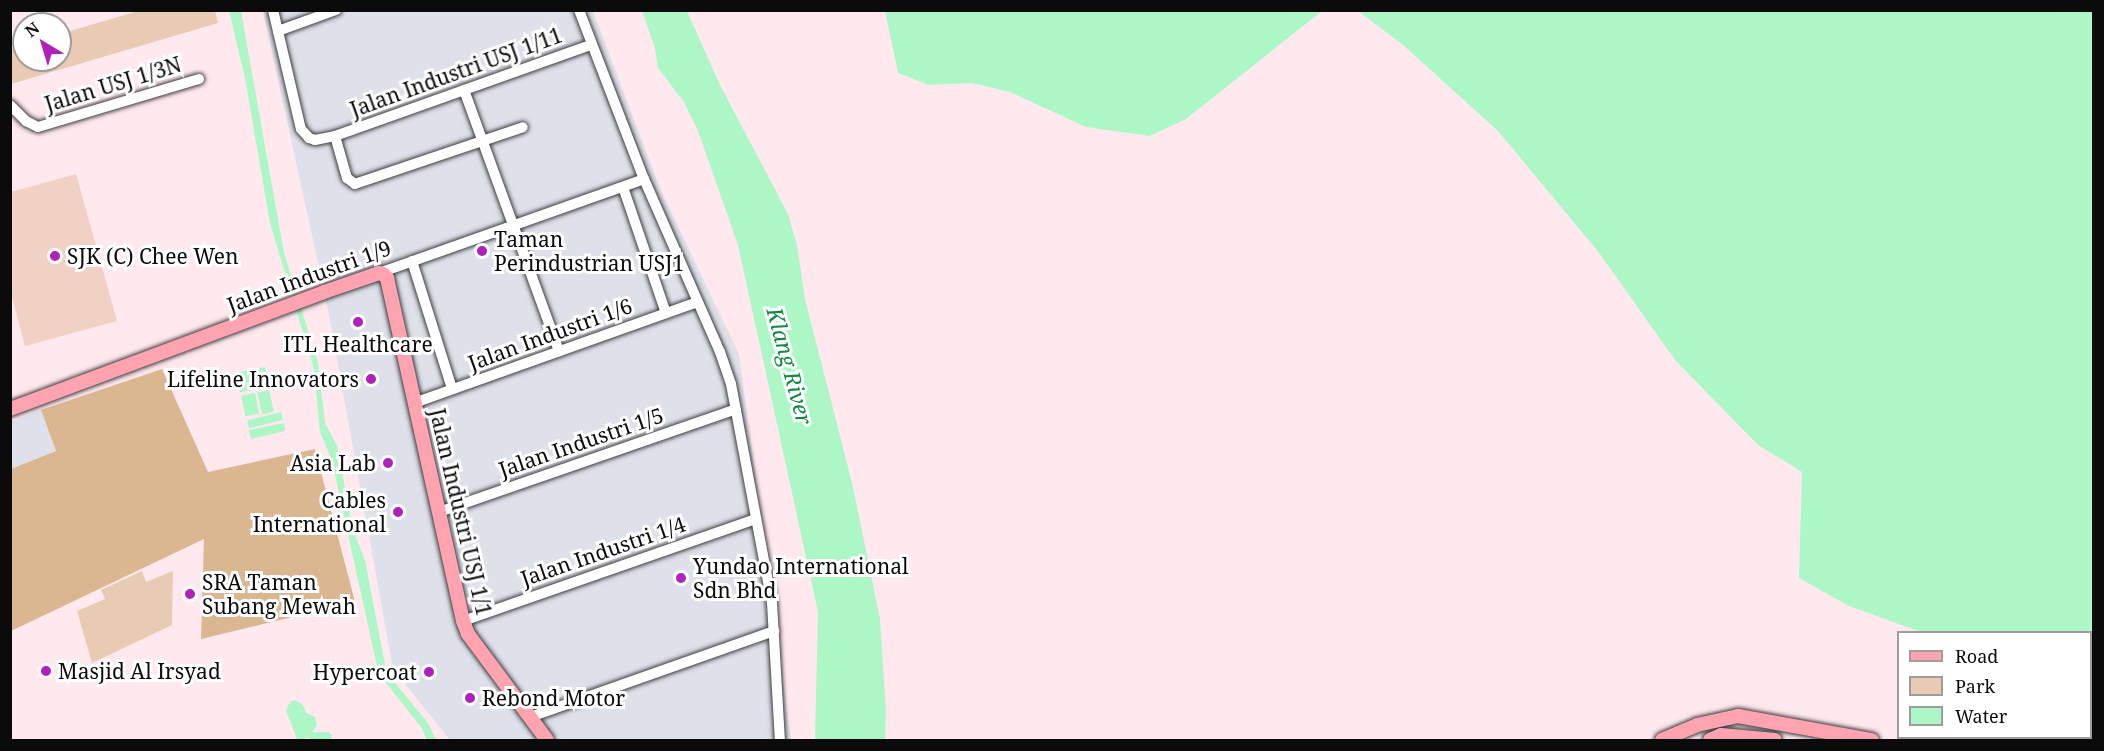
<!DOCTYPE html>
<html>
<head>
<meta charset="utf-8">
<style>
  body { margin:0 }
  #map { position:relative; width:2104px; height:751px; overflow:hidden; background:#ffe8ee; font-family:"Noto Serif",serif }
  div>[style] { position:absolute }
  .industrial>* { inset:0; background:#dee0ea }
  .green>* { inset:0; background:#e9cab2 }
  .forest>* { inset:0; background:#dab691 }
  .pitch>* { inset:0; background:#f0d1c4 }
  .water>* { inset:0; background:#acf7c5; transform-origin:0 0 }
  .roads { filter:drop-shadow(0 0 2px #3e3e3e) drop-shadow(0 0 2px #3e3e3e) }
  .street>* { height:10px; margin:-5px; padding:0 5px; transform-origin:5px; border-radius:5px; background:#fff }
  .secondary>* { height:14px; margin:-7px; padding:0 7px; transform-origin:7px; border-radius:7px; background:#ffa3b1 }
  .dots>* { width:16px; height:16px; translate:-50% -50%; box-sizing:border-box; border:3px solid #fff; border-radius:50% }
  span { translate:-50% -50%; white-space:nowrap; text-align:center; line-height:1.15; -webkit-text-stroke:6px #fff; paint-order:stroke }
  .street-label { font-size:21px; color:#0b0b0b }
  .poi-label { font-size:21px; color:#0b0b0b }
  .left { translate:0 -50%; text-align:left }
  .right { translate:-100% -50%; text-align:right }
  .water-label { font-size:22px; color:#138841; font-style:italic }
  .frame { position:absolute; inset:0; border:12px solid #0b0b0b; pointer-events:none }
  .legend { position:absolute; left:1897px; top:631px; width:195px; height:108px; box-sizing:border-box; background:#fff; border:2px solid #9d9d9d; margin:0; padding:8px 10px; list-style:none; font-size:18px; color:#0b0b0b }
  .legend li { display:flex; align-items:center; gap:12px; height:30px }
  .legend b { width:30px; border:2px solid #9d9d9d }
  .north { position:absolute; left:12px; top:12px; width:60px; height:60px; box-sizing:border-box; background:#fff; border:2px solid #9d9d9d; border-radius:50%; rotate:322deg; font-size:16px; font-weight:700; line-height:24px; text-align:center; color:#0b0b0b }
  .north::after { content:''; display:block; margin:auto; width:21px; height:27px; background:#ae22bb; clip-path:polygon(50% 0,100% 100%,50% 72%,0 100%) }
</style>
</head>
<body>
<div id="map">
  <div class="industrial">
    <div style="clip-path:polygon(263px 11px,593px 11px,661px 191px,739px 354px,791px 740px,450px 740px,393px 669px,327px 304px)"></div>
    <div style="clip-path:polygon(41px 410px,56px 451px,11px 469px,11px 422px)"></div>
  </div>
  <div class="green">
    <div style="clip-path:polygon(138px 11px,215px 11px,218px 23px,11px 84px,11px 49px,24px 45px,24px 60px,60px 60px,60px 34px)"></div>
    <div style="clip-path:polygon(142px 571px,146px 582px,173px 571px,172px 625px,92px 663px,77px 611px,105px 599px,101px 590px)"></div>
  </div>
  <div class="forest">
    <div style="clip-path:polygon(162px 369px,208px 472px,315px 449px,355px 602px,201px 639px,204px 539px,11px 631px,11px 469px,56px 451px,41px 410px)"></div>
  </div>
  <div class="pitch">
    <div style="clip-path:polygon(76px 174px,117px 321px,25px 346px,11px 293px,11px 192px)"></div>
  </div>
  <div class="water">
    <div style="clip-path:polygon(229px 11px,241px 11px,284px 253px,318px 363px,325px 423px,337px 446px,353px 530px,365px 560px,385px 665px,391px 678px,428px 723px,436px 740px,427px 740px,421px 727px,383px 679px,377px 666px,332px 461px,320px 432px,314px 369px,270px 223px,245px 78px)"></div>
    <div style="clip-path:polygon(642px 11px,687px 11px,720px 85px,788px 214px,797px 245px,805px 299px,853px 487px,880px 619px,886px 712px,885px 740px,815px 740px,818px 612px,738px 245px,698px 131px,684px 102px,658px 68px,655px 48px)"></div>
    <div style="clip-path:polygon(885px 11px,885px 10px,1322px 11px,1186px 119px,1150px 136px,1086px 127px,1010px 92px,972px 83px,929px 85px,898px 73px)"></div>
    <div style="clip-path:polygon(1358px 11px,2093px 11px,2093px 666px,2091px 667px,2090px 632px,1921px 632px,1849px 606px,1799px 578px,1802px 472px,1758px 445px,1675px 360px,1600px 254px,1498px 131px,1402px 44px)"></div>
    <div style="left:265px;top:367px;width:20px;height:13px;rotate:79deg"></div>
    <div style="left:249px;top:370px;width:20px;height:13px;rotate:79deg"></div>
    <div style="left:269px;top:390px;width:22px;height:12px;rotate:77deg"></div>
    <div style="left:255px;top:393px;width:21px;height:14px;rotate:79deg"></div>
    <div style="left:281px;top:412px;width:8px;height:35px;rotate:76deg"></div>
    <div style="clip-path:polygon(284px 423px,285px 431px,251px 439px,249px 430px)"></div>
    <div style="clip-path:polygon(295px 700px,303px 705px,306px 713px,315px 717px,317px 725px,312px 732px,328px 732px,332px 735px,331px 740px,310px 740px,308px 737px,302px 740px,297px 739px,286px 710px,290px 702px)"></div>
  </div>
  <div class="roads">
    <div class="street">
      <div style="left:273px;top:10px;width:122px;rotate:76.8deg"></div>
      <div style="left:301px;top:129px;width:12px;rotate:48deg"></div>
      <div style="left:309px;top:138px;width:6px;rotate:18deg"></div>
      <div style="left:315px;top:140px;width:20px;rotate:-11deg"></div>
      <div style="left:335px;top:136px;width:272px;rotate:-19.6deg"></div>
      <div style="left:579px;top:10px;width:181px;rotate:69deg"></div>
      <div style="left:644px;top:179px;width:189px;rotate:66.3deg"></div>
      <div style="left:720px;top:352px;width:34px;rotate:71deg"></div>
      <div style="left:731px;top:384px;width:223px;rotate:79.4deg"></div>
      <div style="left:772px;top:603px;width:137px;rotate:86.7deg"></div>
      <div style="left:278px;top:31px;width:62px;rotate:-19.9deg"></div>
      <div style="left:464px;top:90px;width:278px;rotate:70deg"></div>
      <div style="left:10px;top:105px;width:23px;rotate:45deg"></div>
      <div style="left:26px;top:121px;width:13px;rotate:27deg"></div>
      <div style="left:38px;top:127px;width:168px;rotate:-16.6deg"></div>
      <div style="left:335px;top:136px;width:44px;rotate:74.1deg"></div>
      <div style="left:347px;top:178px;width:10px;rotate:37deg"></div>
      <div style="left:355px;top:184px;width:177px;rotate:-18.7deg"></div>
      <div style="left:623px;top:187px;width:133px;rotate:71.2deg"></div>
      <div style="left:412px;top:261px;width:134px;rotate:72.6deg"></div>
      <div style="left:379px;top:273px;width:281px;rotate:-19.5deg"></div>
      <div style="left:414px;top:403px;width:301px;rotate:-19.6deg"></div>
      <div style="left:439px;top:512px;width:314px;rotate:-19.1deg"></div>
      <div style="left:463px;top:621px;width:310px;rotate:-19.2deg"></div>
      <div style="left:530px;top:717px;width:259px;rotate:-19.4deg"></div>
    </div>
    <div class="secondary">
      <div style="left:10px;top:409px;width:335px;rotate:-20.4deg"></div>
      <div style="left:324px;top:292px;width:58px;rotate:-19.1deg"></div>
      <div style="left:379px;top:273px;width:4px;rotate:14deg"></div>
      <div style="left:383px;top:274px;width:6px;rotate:45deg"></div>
      <div style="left:387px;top:278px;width:351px;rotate:77.5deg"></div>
      <div style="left:463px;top:621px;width:14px;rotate:69deg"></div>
      <div style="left:468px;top:634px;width:132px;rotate:53.3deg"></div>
      <div style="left:2090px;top:719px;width:4px;rotate:-27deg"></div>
      <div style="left:1662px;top:740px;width:38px;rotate:-23deg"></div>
      <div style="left:1697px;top:725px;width:42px;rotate:-12.4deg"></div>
      <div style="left:1738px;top:716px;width:136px;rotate:10.2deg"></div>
      <div style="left:1710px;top:740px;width:12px;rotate:-24deg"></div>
      <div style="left:1721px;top:735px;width:54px;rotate:5.3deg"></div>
      <div style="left:2041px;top:740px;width:8px;rotate:-14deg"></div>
      <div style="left:2081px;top:740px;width:7px;rotate:-16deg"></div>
    </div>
  </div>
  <div class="dots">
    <div style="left:482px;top:251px;background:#ae22bb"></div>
    <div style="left:55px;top:256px;background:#ae22bb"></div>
    <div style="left:358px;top:322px;background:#ae22bb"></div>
    <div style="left:371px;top:379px;background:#ae22bb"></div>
    <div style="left:388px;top:463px;background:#ae22bb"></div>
    <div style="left:398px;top:512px;background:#ae22bb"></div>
    <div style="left:681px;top:578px;background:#ae22bb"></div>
    <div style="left:190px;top:594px;background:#ae22bb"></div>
    <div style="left:46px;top:671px;background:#ae22bb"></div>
    <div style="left:429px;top:672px;background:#ae22bb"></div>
    <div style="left:470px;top:698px;background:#ae22bb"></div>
  </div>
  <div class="street-label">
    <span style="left:456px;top:72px;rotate:-20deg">Jalan Industri USJ 1/11</span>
    <span style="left:113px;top:84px;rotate:-17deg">Jalan USJ 1/3N</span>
    <span style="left:309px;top:276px;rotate:-20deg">Jalan Industri 1/9</span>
    <span style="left:550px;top:334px;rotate:-20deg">Jalan Industri 1/6</span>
    <span style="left:581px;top:442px;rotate:-19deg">Jalan Industri 1/5</span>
    <span style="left:461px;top:512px;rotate:77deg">Jalan Industri USJ 1/1</span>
    <span style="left:603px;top:551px;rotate:-19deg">Jalan Industri 1/4</span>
  </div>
  <div class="poi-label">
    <span class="left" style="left:494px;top:251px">Taman<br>Perindustrian USJ1</span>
    <span class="left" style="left:67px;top:256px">SJK (C) Chee Wen</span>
    <span style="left:358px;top:344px">ITL Healthcare</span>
    <span class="right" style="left:359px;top:379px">Lifeline Innovators</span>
    <span class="right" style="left:376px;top:463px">Asia Lab</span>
    <span class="right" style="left:386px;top:512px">Cables<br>International</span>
    <span class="left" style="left:693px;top:578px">Yundao International<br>Sdn Bhd</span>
    <span class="left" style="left:202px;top:594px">SRA Taman<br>Subang Mewah</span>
    <span class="left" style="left:58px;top:671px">Masjid Al Irsyad</span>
    <span class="right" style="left:417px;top:672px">Hypercoat</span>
    <span class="left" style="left:482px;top:698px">Rebond Motor</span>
  </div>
  <div class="water-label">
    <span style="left:790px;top:366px;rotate:75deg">Klang River</span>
  </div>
  <div class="frame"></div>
  <ul class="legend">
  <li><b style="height:8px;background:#ffa3b1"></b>Road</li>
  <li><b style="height:16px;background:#e9cab2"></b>Park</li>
  <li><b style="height:16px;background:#acf7c5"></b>Water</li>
  </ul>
  <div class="north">N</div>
</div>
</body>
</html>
